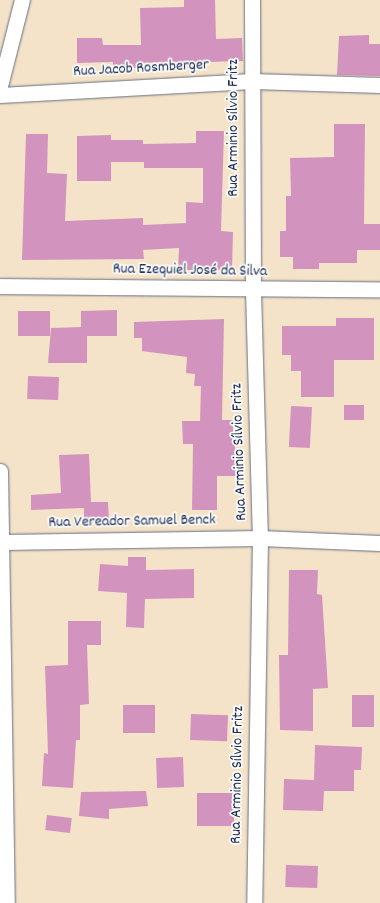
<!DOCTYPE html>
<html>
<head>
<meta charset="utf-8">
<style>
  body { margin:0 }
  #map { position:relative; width:380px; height:903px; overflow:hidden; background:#f4e3c8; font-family:Dekko,sans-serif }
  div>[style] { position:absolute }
  .building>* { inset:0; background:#d294be; transform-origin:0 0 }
  .roads { filter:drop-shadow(0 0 1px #676e83) drop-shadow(0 0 1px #676e83) }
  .minor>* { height:15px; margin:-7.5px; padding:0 7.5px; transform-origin:7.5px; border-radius:7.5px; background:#fff }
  span { translate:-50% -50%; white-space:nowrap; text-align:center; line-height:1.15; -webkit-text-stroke:3.5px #fdfcf7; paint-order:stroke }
  .street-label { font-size:16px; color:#1b2f5e }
</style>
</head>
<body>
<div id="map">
  <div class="building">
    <div style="clip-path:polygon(184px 0,215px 0,216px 39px,242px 38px,243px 61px,206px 62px,206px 67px,181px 68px,181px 62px,138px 63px,138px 68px,113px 68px,113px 62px,77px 63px,77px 38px,102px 38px,103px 45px,141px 45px,140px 8px,184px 7px)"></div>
    <div style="clip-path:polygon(369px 35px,369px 44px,380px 44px,380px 76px,337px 75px,339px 36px)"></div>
    <div style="clip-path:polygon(334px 124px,365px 124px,364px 224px,380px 224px,380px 250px,357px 250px,357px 263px,319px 263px,319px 269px,293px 269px,293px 257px,280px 257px,280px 231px,286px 231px,286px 196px,291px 196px,290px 158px,334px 157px)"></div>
    <div style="clip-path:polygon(196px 131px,224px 131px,221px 231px,233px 232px,232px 270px,178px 270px,179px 248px,143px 250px,144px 259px,22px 260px,26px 134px,48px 134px,47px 173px,67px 174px,65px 221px,143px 218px,143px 225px,186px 223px,186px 202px,203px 203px,203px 168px,144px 168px,144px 162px,111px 162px,111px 181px,77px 181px,77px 136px,111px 135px,111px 140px,143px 140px,143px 144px,196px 143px)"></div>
    <div style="clip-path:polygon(117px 310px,117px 336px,87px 336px,87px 363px,48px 363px,51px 328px,81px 327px,81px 311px)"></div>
    <div style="left:18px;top:311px;width:32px;height:25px"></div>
    <div style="clip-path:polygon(336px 318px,374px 318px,374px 360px,334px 360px,334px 397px,301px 397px,301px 371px,291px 371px,291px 355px,282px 355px,282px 326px,336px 326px)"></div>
    <div style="clip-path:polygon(224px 319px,222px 420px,232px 420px,238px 476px,217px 476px,217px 510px,192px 510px,193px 444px,183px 444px,182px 421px,200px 421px,201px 386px,194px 386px,195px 374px,186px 373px,187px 357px,142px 351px,142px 338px,134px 338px,134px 322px)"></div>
    <div style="left:28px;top:376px;width:31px;height:23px;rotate:2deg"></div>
    <div style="left:344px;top:405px;width:20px;height:15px"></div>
    <div style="left:291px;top:406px;width:21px;height:41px;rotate:3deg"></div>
    <div style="clip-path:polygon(89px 454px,91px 502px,108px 502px,109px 522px,84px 523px,84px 508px,31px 510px,31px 495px,61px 493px,59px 455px)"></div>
    <div style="clip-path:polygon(128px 557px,146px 557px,146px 570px,194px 569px,194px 598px,145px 599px,144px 628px,126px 627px,127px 593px,98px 591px,100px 564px,128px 566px)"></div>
    <div style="clip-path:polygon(289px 570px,318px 570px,317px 594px,322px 595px,328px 688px,313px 689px,313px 731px,280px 730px,279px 655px,288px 655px)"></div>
    <div style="clip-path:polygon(68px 621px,101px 621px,101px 645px,87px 645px,89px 704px,80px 705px,80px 740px,76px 740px,73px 788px,42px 786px,44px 753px,48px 754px,45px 666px,68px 665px)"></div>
    <div style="left:352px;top:695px;width:22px;height:32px"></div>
    <div style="left:123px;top:705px;width:32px;height:28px"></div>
    <div style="left:191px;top:714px;width:37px;height:26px;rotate:2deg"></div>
    <div style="clip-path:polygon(315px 745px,362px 747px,361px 770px,354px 770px,354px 791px,324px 791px,323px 811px,283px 810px,284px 779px,314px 780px)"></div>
    <div style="left:183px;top:757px;width:30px;height:27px;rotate:88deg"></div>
    <div style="clip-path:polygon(146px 791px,148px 806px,109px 809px,109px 819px,79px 816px,81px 792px)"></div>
    <div style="left:197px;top:793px;width:37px;height:33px"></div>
    <div style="left:47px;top:815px;width:25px;height:15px;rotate:7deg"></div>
    <div style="left:286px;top:865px;width:32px;height:22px;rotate:2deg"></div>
  </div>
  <div class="roads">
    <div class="minor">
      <div style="left:252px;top:0;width:290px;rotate:89.8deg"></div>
      <div style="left:253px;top:290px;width:248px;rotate:88.4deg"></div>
      <div style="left:260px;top:538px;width:365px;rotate:90.9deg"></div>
      <div style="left:0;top:86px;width:89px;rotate:-75.7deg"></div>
      <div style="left:0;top:95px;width:252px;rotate:-3.2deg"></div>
      <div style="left:252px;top:81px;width:128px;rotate:1.8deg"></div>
      <div style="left:0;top:286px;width:380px;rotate:0.5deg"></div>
      <div style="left:0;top:471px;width:432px;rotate:89.1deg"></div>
      <div style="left:3px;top:542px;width:257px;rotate:-0.9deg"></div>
      <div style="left:260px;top:538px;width:120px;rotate:2.4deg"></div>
    </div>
  </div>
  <div class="street-label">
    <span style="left:141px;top:69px;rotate:-3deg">Rua Jacob Rosmberger</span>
    <span style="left:234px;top:128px;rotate:-90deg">Rua Arminio Sílvio Fritz</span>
    <span style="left:190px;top:271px;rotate:1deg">Rua Ezequiel José da Silva</span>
    <span style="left:240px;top:452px;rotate:-92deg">Rua Arminio Sílvio Fritz</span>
    <span style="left:132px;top:522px;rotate:-1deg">Rua Vereador Samuel Benck</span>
    <span style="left:238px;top:775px;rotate:-89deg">Rua Arminio Sílvio Fritz</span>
  </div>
</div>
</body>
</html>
